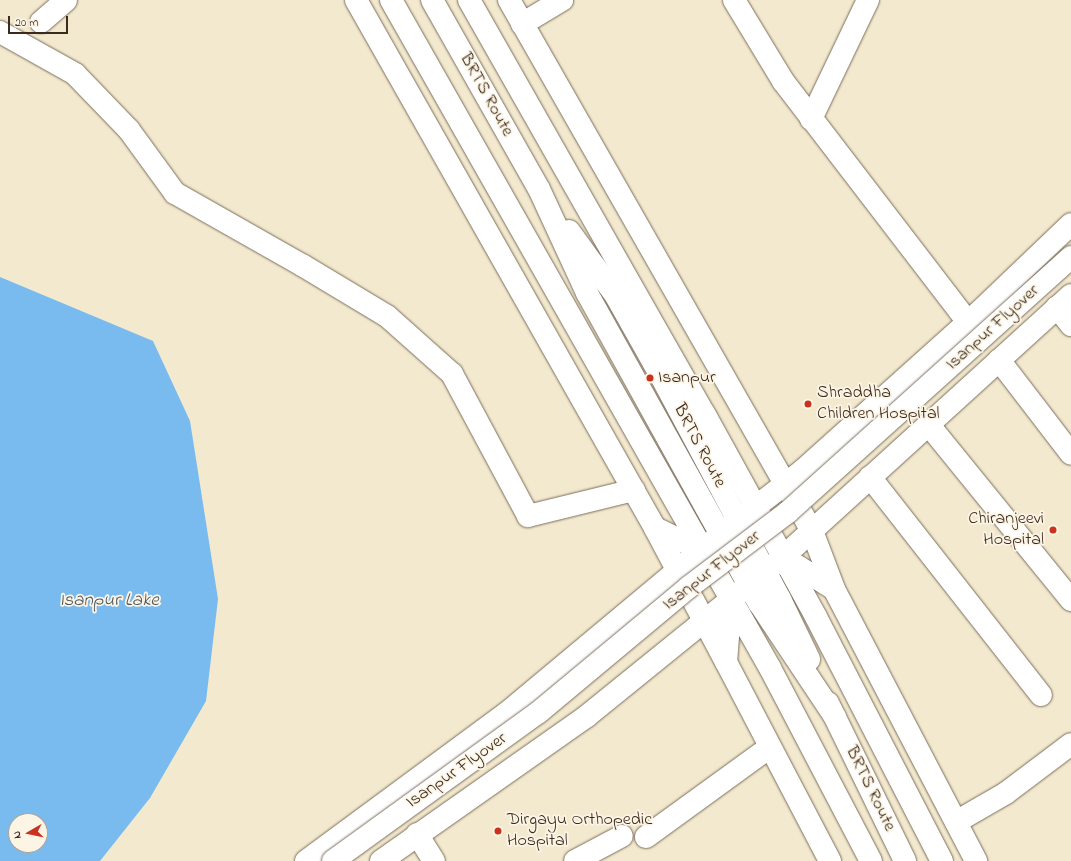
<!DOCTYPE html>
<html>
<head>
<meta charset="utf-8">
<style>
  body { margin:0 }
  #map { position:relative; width:1071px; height:861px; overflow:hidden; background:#f3e9ce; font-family:"Indie Flower",sans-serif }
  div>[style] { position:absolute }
  .water>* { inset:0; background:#79bbee }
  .roads { filter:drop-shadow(0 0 1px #7b6d5c) drop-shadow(0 0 1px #7b6d5c) }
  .minor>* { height:22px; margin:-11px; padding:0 11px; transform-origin:11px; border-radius:11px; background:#fff }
  .major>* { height:22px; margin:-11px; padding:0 11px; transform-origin:11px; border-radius:11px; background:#fff }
  .bridges { filter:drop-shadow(0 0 1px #7b6d5c) drop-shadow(0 0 1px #7b6d5c) }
  .major-bridge>* { height:22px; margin:-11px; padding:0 11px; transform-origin:11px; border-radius:11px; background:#fff }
  .dots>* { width:11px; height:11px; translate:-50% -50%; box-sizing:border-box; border:2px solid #fcf5e5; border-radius:50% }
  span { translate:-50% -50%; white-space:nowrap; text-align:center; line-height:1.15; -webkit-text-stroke:3.5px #fcf5e5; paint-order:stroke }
  .street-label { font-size:18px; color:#3b2a1e }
  .poi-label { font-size:18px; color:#3b2a1e }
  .left { translate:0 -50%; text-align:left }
  .right { translate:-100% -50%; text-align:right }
  .water-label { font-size:19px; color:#4e565c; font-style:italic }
  .north { position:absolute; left:8px; top:813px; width:40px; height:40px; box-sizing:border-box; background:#fcf5e5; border:1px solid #afa495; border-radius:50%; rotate:261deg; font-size:11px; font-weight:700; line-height:16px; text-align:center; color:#3b2a1e }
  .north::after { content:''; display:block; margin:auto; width:14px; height:18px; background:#c8321e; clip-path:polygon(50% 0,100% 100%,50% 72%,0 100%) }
  .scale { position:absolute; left:8px; top:16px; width:60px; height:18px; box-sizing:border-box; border:2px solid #3b2a1e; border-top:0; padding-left:5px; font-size:12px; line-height:14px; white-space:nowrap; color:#3b2a1e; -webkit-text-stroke:3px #fcf5e5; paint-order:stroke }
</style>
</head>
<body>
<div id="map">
  <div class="water">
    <div style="clip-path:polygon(evenodd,0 277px,153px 341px,190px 421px,218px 599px,206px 701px,150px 798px,100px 861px,0 861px,0 277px,16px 821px,40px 821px,40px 845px,16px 845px,16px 821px)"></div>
  </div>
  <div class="roads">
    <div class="minor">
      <div style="left:356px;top:0;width:607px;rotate:60.48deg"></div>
      <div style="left:655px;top:528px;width:53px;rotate:25.6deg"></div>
      <div style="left:432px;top:0;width:217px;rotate:60.5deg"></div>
      <div style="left:539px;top:189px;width:115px;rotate:65.2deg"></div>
      <div style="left:587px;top:293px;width:355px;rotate:61deg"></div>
      <div style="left:759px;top:603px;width:137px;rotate:56.3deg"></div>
      <div style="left:509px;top:0;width:611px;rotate:60.29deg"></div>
      <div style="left:812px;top:531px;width:62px;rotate:69.2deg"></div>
      <div style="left:734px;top:0;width:95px;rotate:58.8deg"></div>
      <div style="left:783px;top:81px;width:304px;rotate:52.5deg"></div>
      <div style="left:41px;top:22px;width:33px;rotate:-41deg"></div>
      <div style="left:522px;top:24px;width:47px;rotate:-31deg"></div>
      <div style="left:0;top:32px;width:86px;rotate:29.2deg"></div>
      <div style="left:75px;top:74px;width:78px;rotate:46deg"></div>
      <div style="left:129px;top:130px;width:78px;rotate:53.9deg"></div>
      <div style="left:175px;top:193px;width:146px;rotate:29.6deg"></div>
      <div style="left:302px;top:265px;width:99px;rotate:31deg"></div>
      <div style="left:387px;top:316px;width:87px;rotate:41.7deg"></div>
      <div style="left:452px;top:374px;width:161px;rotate:61.8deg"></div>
      <div style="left:528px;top:516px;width:109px;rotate:-13.8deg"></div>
      <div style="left:811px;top:119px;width:132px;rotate:-64.4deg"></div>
      <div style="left:569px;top:231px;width:80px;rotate:54.1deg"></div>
      <div style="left:616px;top:296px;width:94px;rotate:60.7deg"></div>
      <div style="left:662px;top:378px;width:251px;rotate:61.9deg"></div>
      <div style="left:780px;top:599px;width:67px;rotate:64.2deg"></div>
      <div style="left:1057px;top:307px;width:23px;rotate:52deg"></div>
      <div style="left:999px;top:360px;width:118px;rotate:52.5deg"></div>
      <div style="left:928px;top:424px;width:227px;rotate:50.9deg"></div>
      <div style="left:870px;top:477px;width:277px;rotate:51.9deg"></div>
      <div style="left:655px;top:528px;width:152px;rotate:62.1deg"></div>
      <div style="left:783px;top:557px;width:60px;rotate:32.1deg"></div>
      <div style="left:834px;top:589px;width:307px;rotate:62.4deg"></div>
      <div style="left:731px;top:599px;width:63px;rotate:94.5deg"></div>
      <div style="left:726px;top:662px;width:225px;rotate:62.4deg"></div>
      <div style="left:828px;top:703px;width:176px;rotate:64deg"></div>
      <div style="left:956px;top:822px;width:58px;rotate:-30.1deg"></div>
      <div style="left:1006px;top:793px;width:81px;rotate:-37deg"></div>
      <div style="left:417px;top:834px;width:32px;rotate:58deg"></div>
      <div style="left:646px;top:837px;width:153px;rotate:-36deg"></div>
      <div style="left:306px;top:861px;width:250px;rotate:-36.4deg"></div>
      <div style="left:507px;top:713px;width:280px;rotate:-39.9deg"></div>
      <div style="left:722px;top:533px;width:101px;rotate:-37.8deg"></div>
      <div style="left:802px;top:471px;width:238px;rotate:-41.9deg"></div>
      <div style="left:979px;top:312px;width:127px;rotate:-43.7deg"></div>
      <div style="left:381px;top:861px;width:252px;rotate:-35.1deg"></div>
      <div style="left:587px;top:716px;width:252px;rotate:-39deg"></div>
      <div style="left:783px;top:557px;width:389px;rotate:-42.3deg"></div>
      <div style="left:575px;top:861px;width:53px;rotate:-28deg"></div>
    </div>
    <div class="major">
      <div style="left:391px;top:0;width:768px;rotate:60.43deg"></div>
      <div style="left:770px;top:668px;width:218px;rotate:62.4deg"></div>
      <div style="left:469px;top:0;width:475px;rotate:60.4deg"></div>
      <div style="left:704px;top:413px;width:233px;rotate:61.2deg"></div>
      <div style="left:816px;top:617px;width:275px;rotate:62.7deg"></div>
    </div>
  </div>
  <div class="bridges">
    <div class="major-bridge">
      <div style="left:333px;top:861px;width:254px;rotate:-35.9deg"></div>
      <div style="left:539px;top:712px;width:195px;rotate:-39.8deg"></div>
      <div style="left:689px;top:587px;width:124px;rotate:-37.1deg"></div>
      <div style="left:788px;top:512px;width:381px;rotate:-42deg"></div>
    </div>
  </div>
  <div class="dots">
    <div style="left:650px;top:378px;background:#c8321e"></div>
    <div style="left:808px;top:404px;background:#c8321e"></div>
    <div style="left:1053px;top:530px;background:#c8321e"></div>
    <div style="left:498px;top:831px;background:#c8321e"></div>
  </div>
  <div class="street-label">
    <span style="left:486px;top:95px;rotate:61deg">BRTS Route</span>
    <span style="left:993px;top:328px;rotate:-42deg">Isanpur Flyover</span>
    <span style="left:699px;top:446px;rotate:62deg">BRTS Route</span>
    <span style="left:712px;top:571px;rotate:-38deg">Isanpur Flyover</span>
    <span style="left:457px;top:771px;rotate:-35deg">Isanpur Flyover</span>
    <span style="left:870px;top:789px;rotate:64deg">BRTS Route</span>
  </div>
  <div class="poi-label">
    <span class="left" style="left:658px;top:378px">Isanpur</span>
    <span class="left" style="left:817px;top:404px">Shraddha<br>Children Hospital</span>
    <span class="right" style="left:1044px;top:530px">Chiranjeevi<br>Hospital</span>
    <span class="left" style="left:507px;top:831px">Dirgayu Orthopedic<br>Hospital</span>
  </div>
  <div class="water-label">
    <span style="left:109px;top:601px">Isanpur Lake</span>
  </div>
  <div class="north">N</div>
  <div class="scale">20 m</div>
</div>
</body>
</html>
